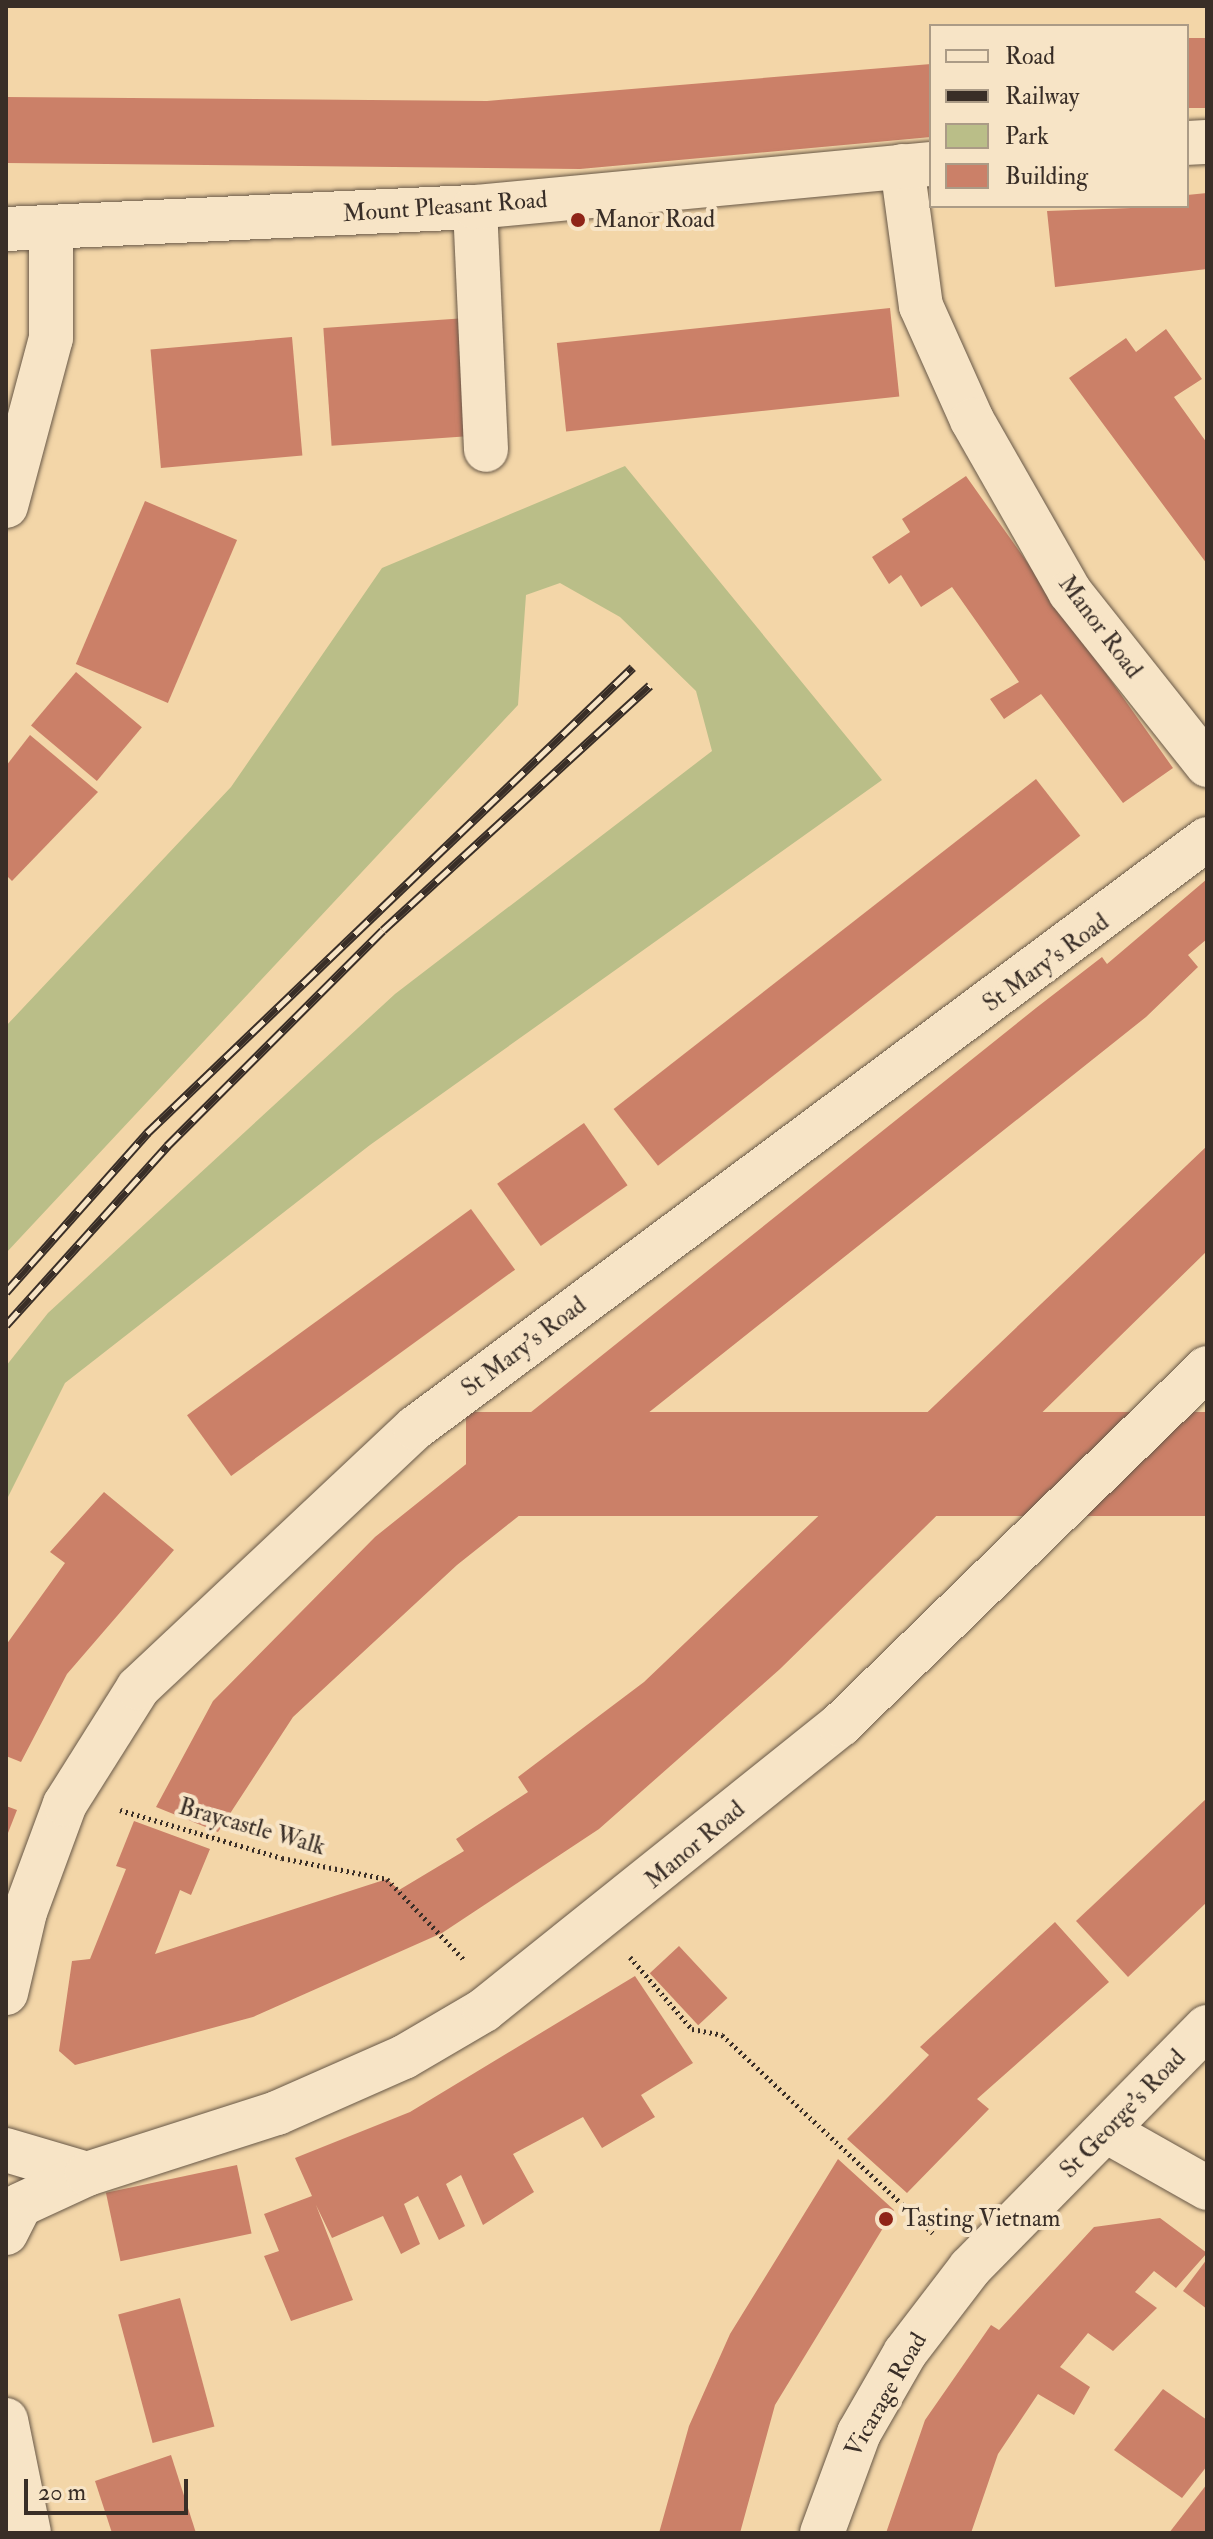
<!DOCTYPE html>
<html>
<head>
<meta charset="utf-8">
<style>
  body { margin:0 }
  #map { position:relative; width:1213px; height:2539px; overflow:hidden; background:#f3d6a8; font-family:"IM FELL Double Pica",serif }
  div>[style] { position:absolute }
  .green>* { inset:0; background:#babe88 }
  .building>* { inset:0; background:#cb8068; transform-origin:0 0 }
  .path>* { height:5px; margin-top:-2.5px; transform-origin:0; background:repeating-linear-gradient(90deg,#392e27 0 2px,transparent 0 6px) }
  .roads { filter:drop-shadow(0 0 2px #685847) drop-shadow(0 0 2px #685847) }
  .minor>* { height:44px; margin:-22px; padding:0 22px; transform-origin:22px; border-radius:22px; background:#f7e4c6 }
  .rail>* { height:9px; margin-top:-4.5px; transform-origin:0; background:repeating-linear-gradient(90deg,#f7e4c6 0 18px,#392e27 0 36px); box-sizing:border-box; border-block:2px solid #392e27 }
  .dots>* { width:22px; height:22px; translate:-50% -50%; box-sizing:border-box; border:4px solid #f7e4c6; border-radius:50% }
  span { translate:-50% -50%; white-space:nowrap; text-align:center; line-height:1.15; -webkit-text-stroke:8px #f7e4c6; paint-order:stroke }
  .street-label { font-size:24px; color:#392e27 }
  .poi-label { font-size:24px; color:#392e27 }
  .left { translate:0 -50%; text-align:left }
  .frame { position:absolute; inset:0; border:8px solid #392e27; pointer-events:none }
  .legend { position:absolute; left:929px; top:24px; width:260px; height:184px; box-sizing:border-box; background:#f7e4c6; border:2px solid #ab9b86; margin:0; padding:10px 14px; list-style:none; font-size:24px; color:#392e27 }
  .legend li { display:flex; align-items:center; gap:16px; height:40px }
  .legend b { width:40px; border:2px solid #ab9b86 }
  .scale { position:absolute; left:24px; top:2479px; width:164px; height:36px; box-sizing:border-box; border:4px solid #392e27; border-top:0; padding-left:10px; font-size:24px; line-height:28px; white-space:nowrap; color:#392e27; -webkit-text-stroke:6px #f7e4c6; paint-order:stroke }
</style>
</head>
<body>
<div id="map">
  <div class="green">
    <div style="clip-path:polygon(625px 466px,882px 780px,370px 1145px,65px 1383px,6px 1501px,6px 1366px,48px 1313px,395px 994px,712px 751px,696px 691px,620px 617px,560px 583px,526px 595px,518px 705px,6px 1253px,6px 1026px,231px 787px,382px 568px)"></div>
  </div>
  <div class="building">
    <div style="left:1207px;top:38px;width:70px;height:20px;rotate:90deg"></div>
    <div style="clip-path:polygon(931px 64px,931px 137px,580px 169px,6px 163px,6px 97px,487px 101px)"></div>
    <div style="clip-path:polygon(1207px 193px,1207px 269px,1055px 287px,1047px 211px,1187px 206px,1187px 195px)"></div>
    <div style="left:890px;top:308px;width:89px;height:335px;rotate:84deg"></div>
    <div style="left:466px;top:318px;width:118px;height:143px;rotate:86deg"></div>
    <div style="clip-path:polygon(1166px 329px,1202px 379px,1174px 397px,1207px 443px,1207px 564px,1069px 378px,1126px 338px,1136px 352px)"></div>
    <div style="left:292px;top:337px;width:119px;height:142px;rotate:85deg"></div>
    <div style="clip-path:polygon(966px 476px,1173px 768px,1123px 803px,1041px 694px,1004px 719px,990px 699px,1019px 682px,952px 587px,921px 607px,901px 575px,889px 584px,872px 557px,910px 532px,902px 519px)"></div>
    <div style="left:145px;top:501px;width:100px;height:177px;rotate:23deg"></div>
    <div style="left:76px;top:672px;width:86px;height:70px;rotate:40deg"></div>
    <div style="clip-path:polygon(30px 735px,98px 792px,12px 881px,6px 875px,6px 766px)"></div>
    <div style="left:1036px;top:779px;width:72px;height:536px;rotate:52deg"></div>
    <div style="clip-path:polygon(1207px 879px,1207px 939px,1188px 955px,1198px 967px,1146px 1017px,457px 1565px,293px 1717px,218px 1832px,156px 1807px,213px 1701px,375px 1537px,1036px 1008px,1102px 957px,1107px 964px)"></div>
    <div style="left:584px;top:1123px;width:76px;height:106px;rotate:55deg"></div>
    <div style="clip-path:polygon(1207px 1146px,1207px 1251px,780px 1669px,599px 1829px,442px 1933px,253px 2017px,75px 2065px,59px 2051px,72px 1961px,90px 1959px,126px 1869px,116px 1866px,134px 1821px,210px 1849px,191px 1895px,180px 1890px,155px 1954px,387px 1879px,399px 1890px,464px 1851px,456px 1839px,528px 1792px,518px 1777px,644px 1682px)"></div>
    <div style="left:471px;top:1209px;width:75px;height:351px;rotate:54deg"></div>
    <div style="left:1207px;top:1412px;width:104px;height:741px;rotate:90deg"></div>
    <div style="clip-path:polygon(104px 1492px,174px 1550px,67px 1674px,21px 1762px,6px 1756px,6px 1645px,65px 1563px,50px 1552px)"></div>
    <div style="clip-path:polygon(1207px 1798px,1207px 1902px,1128px 1977px,1076px 1921px)"></div>
    <div style="clip-path:polygon(6px 1806px,17px 1810px,6px 1838px)"></div>
    <div style="clip-path:polygon(1055px 1922px,1109px 1982px,977px 2099px,989px 2109px,907px 2193px,847px 2139px,929px 2055px,920px 2047px)"></div>
    <div style="left:679px;top:1946px;width:71px;height:40px;rotate:47deg"></div>
    <div style="clip-path:polygon(635px 1976px,693px 2063px,641px 2095px,655px 2117px,602px 2148px,583px 2117px,513px 2154px,534px 2192px,483px 2225px,461px 2175px,446px 2184px,465px 2226px,439px 2240px,418px 2196px,404px 2204px,420px 2244px,401px 2254px,383px 2216px,332px 2238px,316px 2205px,353px 2300px,291px 2321px,264px 2256px,279px 2251px,264px 2214px,312px 2196px,295px 2158px,410px 2112px)"></div>
    <div style="clip-path:polygon(838px 2159px,894px 2210px,775px 2405px,740px 2533px,659px 2533px,689px 2426px,730px 2334px)"></div>
    <div style="left:237px;top:2165px;width:70px;height:134px;rotate:78deg"></div>
    <div style="clip-path:polygon(1160px 2218px,1207px 2253px,1176px 2288px,1154px 2271px,1135px 2292px,1157px 2308px,1113px 2351px,1088px 2333px,1060px 2367px,1090px 2387px,1074px 2415px,1038px 2394px,998px 2454px,971px 2533px,886px 2533px,925px 2420px,991px 2325px,999px 2330px,1094px 2227px)"></div>
    <div style="clip-path:polygon(1207px 2259px,1207px 2309px,1183px 2291px)"></div>
    <div style="left:180px;top:2298px;width:133px;height:64px;rotate:75deg"></div>
    <div style="clip-path:polygon(1163px 2389px,1207px 2420px,1207px 2466px,1182px 2498px,1114px 2450px)"></div>
    <div style="clip-path:polygon(171px 2455px,196px 2533px,112px 2533px,95px 2481px)"></div>
    <div style="clip-path:polygon(1207px 2484px,1207px 2533px,1169px 2533px)"></div>
  </div>
  <div class="path">
    <div style="left:120px;top:1810px;width:169px;rotate:16.5deg"></div>
    <div style="left:282px;top:1858px;width:107px;rotate:11.3deg"></div>
    <div style="left:387px;top:1879px;width:113px;rotate:46.4deg"></div>
    <div style="left:630px;top:1957px;width:95px;rotate:49.3deg"></div>
    <div style="left:692px;top:2029px;width:31px;rotate:11deg"></div>
    <div style="left:722px;top:2035px;width:289px;rotate:43.2deg"></div>
  </div>
  <div class="roads">
    <div class="minor">
      <div style="left:1187px;top:143px;width:20px;rotate:-3deg"></div>
      <div style="left:902px;top:166px;width:141px;rotate:82.3deg"></div>
      <div style="left:921px;top:306px;width:125px;rotate:65.9deg"></div>
      <div style="left:972px;top:420px;width:198px;rotate:60.3deg"></div>
      <div style="left:1070px;top:592px;width:221px;rotate:51.6deg"></div>
      <div style="left:475px;top:207px;width:243px;rotate:87.4deg"></div>
      <div style="left:6px;top:229px;width:470px;rotate:-2.7deg"></div>
      <div style="left:475px;top:207px;width:458px;rotate:-5.4deg"></div>
      <div style="left:6px;top:506px;width:174px;rotate:-75deg"></div>
      <div style="left:51px;top:338px;width:108px;rotate:-90deg"></div>
      <div style="left:6px;top:1993px;width:83px;rotate:-76.8deg"></div>
      <div style="left:25px;top:1912px;width:115px;rotate:-69.7deg"></div>
      <div style="left:65px;top:1804px;width:137px;rotate:-57.8deg"></div>
      <div style="left:138px;top:1688px;width:380px;rotate:-43.2deg"></div>
      <div style="left:415px;top:1428px;width:987px;rotate:-36.64deg"></div>
      <div style="left:1108px;top:2132px;width:114px;rotate:29.5deg"></div>
      <div style="left:6px;top:2150px;width:84px;rotate:16.5deg"></div>
      <div style="left:6px;top:2233px;width:31px;rotate:-63deg"></div>
      <div style="left:20px;top:2205px;width:74px;rotate:-24.8deg"></div>
      <div style="left:87px;top:2174px;width:200px;rotate:-17.8deg"></div>
      <div style="left:277px;top:2113px;width:139px;rotate:-23.8deg"></div>
      <div style="left:404px;top:2057px;width:93px;rotate:-30.4deg"></div>
      <div style="left:484px;top:2010px;width:456px;rotate:-38.7deg"></div>
      <div style="left:840px;top:1725px;width:512px;rotate:-44.21deg"></div>
      <div style="left:6px;top:2420px;width:115px;rotate:78.5deg"></div>
      <div style="left:822px;top:2533px;width:107px;rotate:-69.7deg"></div>
      <div style="left:859px;top:2433px;width:92px;rotate:-60.1deg"></div>
      <div style="left:905px;top:2353px;width:107px;rotate:-52.6deg"></div>
      <div style="left:970px;top:2268px;width:338px;rotate:-45.5deg"></div>
    </div>
  </div>
  <div class="rail">
    <div style="left:6px;top:1292px;width:213px;rotate:-48.4deg"></div>
    <div style="left:147px;top:1133px;width:673px;rotate:-43.8deg"></div>
    <div style="left:6px;top:1325px;width:241px;rotate:-48deg"></div>
    <div style="left:167px;top:1146px;width:305px;rotate:-45deg"></div>
    <div style="left:383px;top:930px;width:362px;rotate:-42.5deg"></div>
  </div>
  <div class="dots">
    <div style="left:578px;top:220px;background:#8f2418"></div>
    <div style="left:886px;top:2219px;background:#8f2418"></div>
  </div>
  <div class="street-label">
    <span style="left:445px;top:207px;rotate:-4deg">Mount Pleasant Road</span>
    <span style="left:1100px;top:627px;rotate:53deg">Manor Road</span>
    <span style="left:1046px;top:963px;rotate:-36deg">St Mary's Road</span>
    <span style="left:524px;top:1347px;rotate:-37deg">St Mary's Road</span>
    <span style="left:252px;top:1827px;rotate:16deg">Braycastle Walk</span>
    <span style="left:695px;top:1845px;rotate:-40deg">Manor Road</span>
    <span style="left:1123px;top:2114px;rotate:-46deg">St George's Road</span>
    <span style="left:886px;top:2395px;rotate:-60deg">Vicarage Road</span>
  </div>
  <div class="poi-label">
    <span class="left" style="left:594px;top:220px">Manor Road</span>
    <span class="left" style="left:902px;top:2219px">Tasting Vietnam</span>
  </div>
  <div class="frame"></div>
  <ul class="legend">
  <li><b style="height:10px;background:#f7e4c6"></b>Road</li>
  <li><b style="height:10px;background:#392e27"></b>Railway</li>
  <li><b style="height:22px;background:#babe88"></b>Park</li>
  <li><b style="height:22px;background:#cb8068"></b>Building</li>
  </ul>
  <div class="scale">20 m</div>
</div>
</body>
</html>
